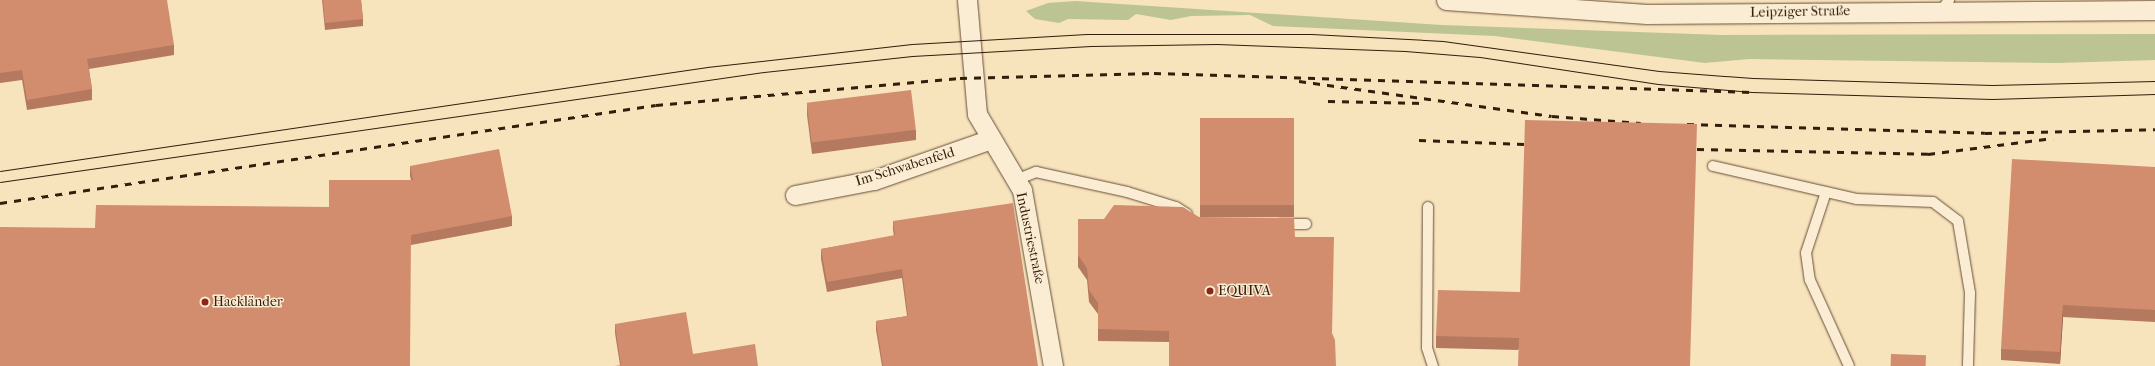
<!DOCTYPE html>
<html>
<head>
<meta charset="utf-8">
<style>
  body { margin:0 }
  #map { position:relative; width:2155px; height:366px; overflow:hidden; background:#f7e3bc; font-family:"IM FELL French Canon",serif }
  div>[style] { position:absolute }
  .green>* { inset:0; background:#bbc492 }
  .roads { filter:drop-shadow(0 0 1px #664e37) drop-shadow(0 0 1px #664e37) }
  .service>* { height:10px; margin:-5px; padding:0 5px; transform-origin:5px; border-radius:5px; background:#faedd3 }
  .minor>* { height:19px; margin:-9.5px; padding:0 9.5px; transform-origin:9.5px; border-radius:9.5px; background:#faedd3 }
  .tram>* { height:1px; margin:-0.5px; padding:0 0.5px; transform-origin:0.5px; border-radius:0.5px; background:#351c0b }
  .rail>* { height:3px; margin-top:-1.5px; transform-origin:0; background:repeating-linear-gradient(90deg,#351c0b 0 7px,transparent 0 14px) }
  .wall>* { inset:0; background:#b5795f; transform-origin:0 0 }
  .shaded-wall>* { inset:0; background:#93634d }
  .building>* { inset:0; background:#d28d6e; transform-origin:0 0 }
  .dots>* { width:11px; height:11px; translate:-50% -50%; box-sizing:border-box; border:2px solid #faedd3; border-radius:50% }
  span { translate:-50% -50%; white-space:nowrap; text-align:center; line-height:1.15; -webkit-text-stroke:3px #faedd3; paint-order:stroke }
  .street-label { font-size:14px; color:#351c0b }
  .poi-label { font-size:14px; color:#351c0b }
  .left { translate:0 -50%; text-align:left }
</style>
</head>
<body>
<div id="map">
  <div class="green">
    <div style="clip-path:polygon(1075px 1px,1442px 25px,1722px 35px,2155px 34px,2155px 60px,2058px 63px,1749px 59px,1705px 63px,1495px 36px,1273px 26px,1250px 15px,1191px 16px,1171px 20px,1136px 14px,1128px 20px,1068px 19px,1059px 23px,1035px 19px,1026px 11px,1048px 3px)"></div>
  </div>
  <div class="roads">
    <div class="service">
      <div style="left:1941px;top:11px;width:14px;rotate:-54deg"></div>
      <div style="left:1713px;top:166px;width:148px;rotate:12.9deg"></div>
      <div style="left:1857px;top:199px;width:76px;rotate:2.3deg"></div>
      <div style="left:1933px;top:202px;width:31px;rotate:37deg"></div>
      <div style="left:1958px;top:221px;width:73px;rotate:80.5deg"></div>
      <div style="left:1970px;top:293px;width:73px;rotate:91.6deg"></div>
      <div style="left:1016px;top:180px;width:22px;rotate:-22deg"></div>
      <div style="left:1036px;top:172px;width:93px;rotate:12.4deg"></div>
      <div style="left:1127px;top:192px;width:51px;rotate:17deg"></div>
      <div style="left:1176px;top:207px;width:13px;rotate:32deg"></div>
      <div style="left:1826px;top:192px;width:64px;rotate:108.2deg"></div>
      <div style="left:1806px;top:253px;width:27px;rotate:82deg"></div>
      <div style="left:1810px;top:280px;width:94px;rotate:65.6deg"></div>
      <div style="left:1428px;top:207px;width:141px;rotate:90.4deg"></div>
      <div style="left:1427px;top:348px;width:19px;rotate:72deg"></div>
      <div style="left:1281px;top:224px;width:25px"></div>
    </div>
    <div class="minor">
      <div style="left:967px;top:0;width:114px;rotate:85deg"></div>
      <div style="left:977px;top:114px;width:88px;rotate:59.4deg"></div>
      <div style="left:1022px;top:190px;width:179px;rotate:80deg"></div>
      <div style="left:1446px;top:0;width:201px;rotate:4deg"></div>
      <div style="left:1647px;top:14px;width:508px;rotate:-0.45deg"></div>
      <div style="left:795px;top:195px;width:80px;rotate:-10.8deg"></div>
      <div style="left:874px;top:180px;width:124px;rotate:-19.3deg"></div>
    </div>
  </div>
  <div class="tram">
    <div style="left:0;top:171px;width:715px;rotate:-8.37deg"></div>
    <div style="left:707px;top:67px;width:206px;rotate:-6.4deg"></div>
    <div style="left:912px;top:44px;width:175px;rotate:-3.3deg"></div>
    <div style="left:1087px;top:34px;width:224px"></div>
    <div style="left:1311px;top:34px;width:132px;rotate:3deg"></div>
    <div style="left:1443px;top:41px;width:218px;rotate:7.9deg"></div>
    <div style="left:1659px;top:71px;width:94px;rotate:4.3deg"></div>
    <div style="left:1753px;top:78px;width:239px;rotate:1.7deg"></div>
    <div style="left:1992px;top:85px;width:163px;rotate:-1.4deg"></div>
    <div style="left:0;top:182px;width:772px;rotate:-8.19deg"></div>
    <div style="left:764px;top:72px;width:149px;rotate:-6.2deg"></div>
    <div style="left:912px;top:56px;width:179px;rotate:-3.2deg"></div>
    <div style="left:1091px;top:46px;width:126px;rotate:-0.9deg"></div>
    <div style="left:1217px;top:44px;width:188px;rotate:2.1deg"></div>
    <div style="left:1405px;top:51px;width:75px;rotate:4.6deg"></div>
    <div style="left:1480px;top:57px;width:180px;rotate:8.6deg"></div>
    <div style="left:1658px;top:84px;width:94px;rotate:4.9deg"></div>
    <div style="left:1752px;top:92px;width:240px;rotate:1.7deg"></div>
    <div style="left:1992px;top:99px;width:163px;rotate:-1.8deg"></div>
  </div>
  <div class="rail">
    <div style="left:1299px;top:81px;width:255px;rotate:7.9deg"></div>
    <div style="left:1552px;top:116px;width:89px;rotate:4.5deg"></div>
    <div style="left:1328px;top:101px;width:96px;rotate:1.2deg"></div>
    <div style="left:1687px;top:124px;width:298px;rotate:1.7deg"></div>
    <div style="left:1985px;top:133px;width:170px;rotate:-1.3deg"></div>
    <div style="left:1419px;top:140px;width:105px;rotate:2.2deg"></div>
    <div style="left:1697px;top:149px;width:231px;rotate:1.2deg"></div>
    <div style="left:1928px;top:154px;width:126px;rotate:-7.3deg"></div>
    <div style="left:0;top:203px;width:663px;rotate:-8.5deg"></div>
    <div style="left:656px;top:105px;width:305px;rotate:-5.1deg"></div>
    <div style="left:960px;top:78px;width:194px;rotate:-1.5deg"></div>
    <div style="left:1154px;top:73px;width:598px;rotate:1.82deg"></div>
  </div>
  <div class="wall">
    <div style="clip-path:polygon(0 0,174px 45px,174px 55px,89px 69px,92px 89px,92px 100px,27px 110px,22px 80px,0 83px)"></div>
    <div style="clip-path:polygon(322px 0,361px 0,363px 19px,363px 26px,325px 30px)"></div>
    <div style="clip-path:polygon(807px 105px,916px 130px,916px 140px,812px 154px,807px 115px)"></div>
    <div style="left:1294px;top:118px;width:99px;height:94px;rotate:90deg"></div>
    <div style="clip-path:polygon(1697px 136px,1518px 350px,1436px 348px,1436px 336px,1520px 292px)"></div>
    <div style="clip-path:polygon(410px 166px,512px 216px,512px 226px,411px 245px,95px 228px,329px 207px,411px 180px,410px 176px)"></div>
    <div style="clip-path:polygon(2155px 167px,2155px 322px,2063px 317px,2060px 364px,2001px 360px,2001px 349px)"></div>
    <div style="clip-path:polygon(1183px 207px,1169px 342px,1098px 341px,1098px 314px,1089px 302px,1087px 280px,1078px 267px,1078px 219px,1104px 219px)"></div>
    <div style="clip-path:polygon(893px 221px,1038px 366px,882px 366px,876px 330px,876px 321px,907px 316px,902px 278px,827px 292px,821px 259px,821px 249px,894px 236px,893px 230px)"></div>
    <div style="clip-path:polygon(615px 324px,693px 354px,758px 366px,620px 365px,615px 333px)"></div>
  </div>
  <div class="shaded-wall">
    <div style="clip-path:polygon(2063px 305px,2063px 317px,2060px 364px,2060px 352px)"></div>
  </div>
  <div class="building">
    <div style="clip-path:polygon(0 0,167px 0,174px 45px,87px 59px,92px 89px,27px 100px,22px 70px,0 73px)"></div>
    <div style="clip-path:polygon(323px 0,361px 0,363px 19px,325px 23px)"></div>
    <div style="left:911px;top:90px;width:40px;height:105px;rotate:83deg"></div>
    <div style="left:1294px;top:118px;width:87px;height:94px;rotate:90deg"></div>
    <div style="clip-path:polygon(1525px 120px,1697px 124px,1690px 366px,1518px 366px,1519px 338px,1436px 336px,1438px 290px,1520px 292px)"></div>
    <div style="clip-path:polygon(499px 149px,512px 216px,411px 235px,410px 366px,0 366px,0 227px,95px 228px,96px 205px,329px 207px,329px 180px,413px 180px,410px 166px)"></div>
    <div style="clip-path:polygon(2012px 159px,2155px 167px,2155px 310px,2063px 305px,2060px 352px,2001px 349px)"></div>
    <div style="clip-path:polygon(1013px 203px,1038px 366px,883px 366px,876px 321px,908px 316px,902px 269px,827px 282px,821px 249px,895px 235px,893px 221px)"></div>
    <div style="clip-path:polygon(1114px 205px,1183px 207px,1199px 217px,1294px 218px,1295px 237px,1334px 237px,1332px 333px,1335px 340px,1336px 366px,1169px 366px,1169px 331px,1098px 329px,1098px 303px,1089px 290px,1087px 268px,1078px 255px,1078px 219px,1104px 219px)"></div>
    <div style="clip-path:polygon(686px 312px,693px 354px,755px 344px,758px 366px,615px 366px,621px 365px,615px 324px)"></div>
    <div style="left:1891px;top:354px;width:35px;height:12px;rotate:2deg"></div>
  </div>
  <div class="dots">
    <div style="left:1210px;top:291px;background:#8f2418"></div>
    <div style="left:205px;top:302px;background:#8f2418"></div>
  </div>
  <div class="street-label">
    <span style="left:1800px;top:12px;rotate:-1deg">Leipziger Straße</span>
    <span style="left:905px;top:167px;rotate:-17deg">Im Schwabenfeld</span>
    <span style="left:1030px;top:238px;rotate:78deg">Industriestraße</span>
  </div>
  <div class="poi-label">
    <span class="left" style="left:1218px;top:291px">EQUIVA</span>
    <span class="left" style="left:213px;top:302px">Hackländer</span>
  </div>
</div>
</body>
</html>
